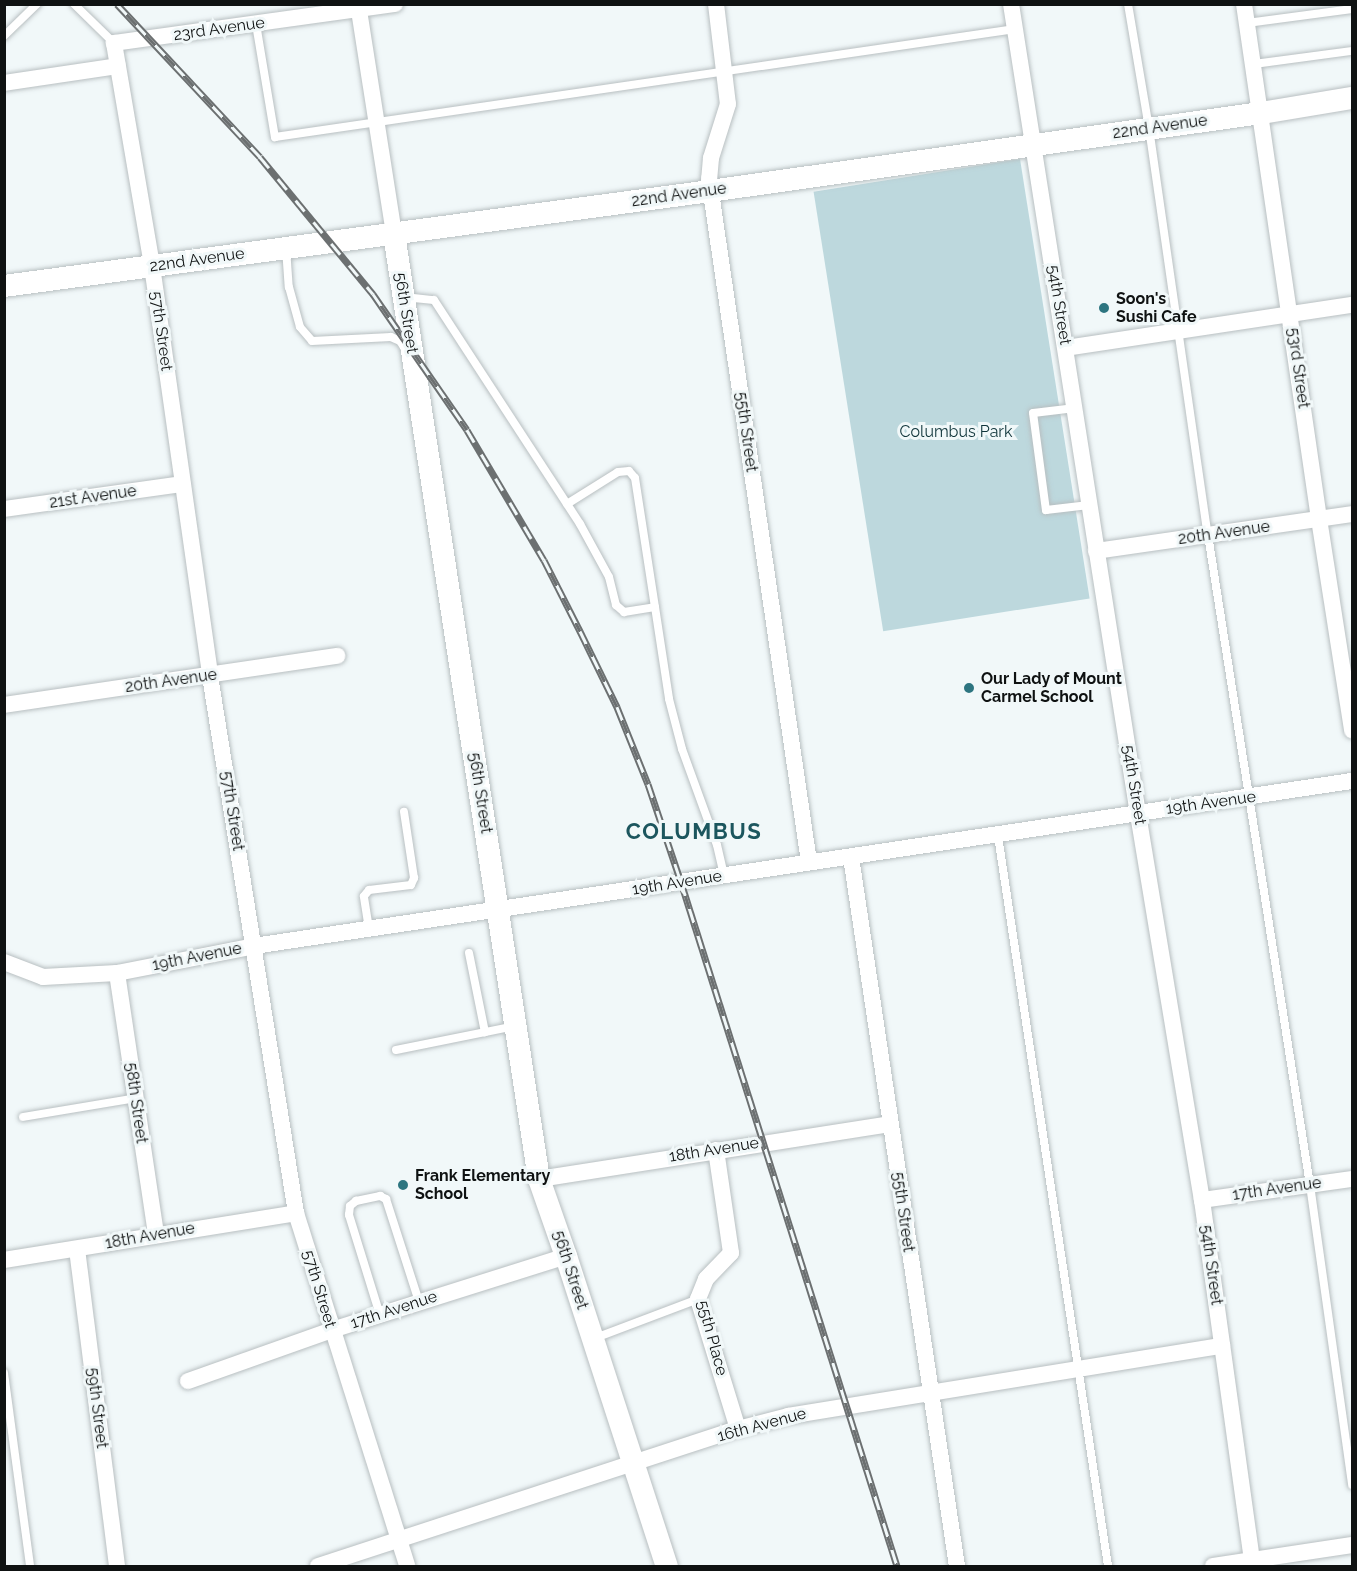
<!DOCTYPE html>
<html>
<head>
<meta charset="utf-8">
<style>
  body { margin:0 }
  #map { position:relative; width:1357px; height:1571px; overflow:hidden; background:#f1f8f9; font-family:Raleway,sans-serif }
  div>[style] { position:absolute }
  .green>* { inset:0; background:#bdd8dd; transform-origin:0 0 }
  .roads { filter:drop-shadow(0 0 2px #b8bfc1) drop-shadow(0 0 2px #b8bfc1) }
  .lane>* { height:8px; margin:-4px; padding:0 4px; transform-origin:4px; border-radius:4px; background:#fff }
  .street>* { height:16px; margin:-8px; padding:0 8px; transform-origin:8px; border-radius:8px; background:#fff }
  .secondary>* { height:22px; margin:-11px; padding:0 11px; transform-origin:11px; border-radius:11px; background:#fff }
  .rail>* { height:7px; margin-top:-3.5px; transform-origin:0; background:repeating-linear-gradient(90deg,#f1f8f9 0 14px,#6c7071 0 28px); box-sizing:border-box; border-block:2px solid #6c7071 }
  .dots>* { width:16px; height:16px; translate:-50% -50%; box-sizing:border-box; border:3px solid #f1f8f9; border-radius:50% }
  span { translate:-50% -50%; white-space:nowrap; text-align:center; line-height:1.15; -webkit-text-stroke:6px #f1f8f9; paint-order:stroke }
  .street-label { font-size:16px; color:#0f1212 }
  .poi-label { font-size:16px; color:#0f1212; font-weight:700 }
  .left { translate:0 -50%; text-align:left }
  .park-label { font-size:16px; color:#10353a }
  .district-label { font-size:22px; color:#1c565e; font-weight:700; letter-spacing:1.5px }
  .frame { position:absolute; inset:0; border:6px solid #0f1212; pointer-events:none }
</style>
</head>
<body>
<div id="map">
  <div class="green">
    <div style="left:1020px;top:159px;width:445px;height:209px;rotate:81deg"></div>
  </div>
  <div class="roads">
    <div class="lane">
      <div style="left:74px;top:4px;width:56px;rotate:44.3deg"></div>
      <div style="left:1128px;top:4px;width:126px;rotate:80.4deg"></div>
      <div style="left:1149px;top:128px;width:411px;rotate:81.8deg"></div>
      <div style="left:1208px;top:535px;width:658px;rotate:81.08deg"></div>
      <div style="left:1310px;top:1185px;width:303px;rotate:82deg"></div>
      <div style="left:1247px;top:23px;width:106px;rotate:-7.6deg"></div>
      <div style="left:256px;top:24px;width:115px;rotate:80.5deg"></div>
      <div style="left:275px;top:137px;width:748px;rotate:-8.3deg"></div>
      <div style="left:4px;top:36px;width:46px;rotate:-44.1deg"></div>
      <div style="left:1254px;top:64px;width:99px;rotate:-7.6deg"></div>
      <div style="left:286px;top:248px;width:39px;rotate:86deg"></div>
      <div style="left:289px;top:287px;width:41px;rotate:74.6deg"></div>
      <div style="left:300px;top:327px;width:18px;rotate:49deg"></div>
      <div style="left:312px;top:341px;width:79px;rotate:-2.9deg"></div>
      <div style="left:391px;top:337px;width:10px;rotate:24deg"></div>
      <div style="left:400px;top:341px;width:9px;rotate:58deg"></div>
      <div style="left:404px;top:297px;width:30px;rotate:6deg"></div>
      <div style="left:434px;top:300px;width:267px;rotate:56.9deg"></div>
      <div style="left:580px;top:524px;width:60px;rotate:61.3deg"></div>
      <div style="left:609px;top:577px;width:29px;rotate:76deg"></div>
      <div style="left:616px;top:605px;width:11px;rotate:41deg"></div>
      <div style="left:624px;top:612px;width:31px;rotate:-9deg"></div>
      <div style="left:655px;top:607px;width:93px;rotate:81.3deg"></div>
      <div style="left:669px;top:699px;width:52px;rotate:75.4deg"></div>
      <div style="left:682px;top:749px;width:102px;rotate:70deg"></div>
      <div style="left:717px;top:845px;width:31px;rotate:77deg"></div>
      <div style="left:1075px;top:408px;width:42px;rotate:173.2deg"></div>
      <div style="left:1033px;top:413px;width:98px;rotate:82.4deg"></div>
      <div style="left:1046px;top:510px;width:43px;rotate:-6.6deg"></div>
      <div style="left:567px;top:504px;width:60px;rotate:-32.1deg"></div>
      <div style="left:618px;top:472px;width:11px;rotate:-5deg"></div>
      <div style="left:629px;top:471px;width:9px;rotate:49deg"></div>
      <div style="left:635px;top:478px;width:131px;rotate:81.2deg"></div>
      <div style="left:998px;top:836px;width:738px;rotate:81.43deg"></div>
      <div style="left:369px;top:929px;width:33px;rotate:-99deg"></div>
      <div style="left:364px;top:896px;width:8px;rotate:-50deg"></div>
      <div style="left:369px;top:890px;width:42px;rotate:-6.8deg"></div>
      <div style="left:411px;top:885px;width:8px;rotate:-67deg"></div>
      <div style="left:414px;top:878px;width:67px;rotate:-98.6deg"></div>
      <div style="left:469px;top:953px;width:81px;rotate:78.6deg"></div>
      <div style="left:396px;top:1050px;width:121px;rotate:-11.4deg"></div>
      <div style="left:23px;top:1117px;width:115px;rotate:-9.5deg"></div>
      <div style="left:380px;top:1315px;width:105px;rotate:-107.2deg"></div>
      <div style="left:349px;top:1215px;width:9px;rotate:-84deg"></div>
      <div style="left:350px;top:1206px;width:8px;rotate:-40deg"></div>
      <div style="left:356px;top:1201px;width:25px;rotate:-12deg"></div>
      <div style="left:380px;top:1196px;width:7px;rotate:27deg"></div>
      <div style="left:386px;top:1199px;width:108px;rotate:72.2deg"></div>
      <div style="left:595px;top:1338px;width:110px;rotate:-20.7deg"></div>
      <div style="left:4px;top:1373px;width:195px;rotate:82.3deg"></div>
    </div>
    <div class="street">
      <div style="left:358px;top:4px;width:233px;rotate:81.1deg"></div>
      <div style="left:395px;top:4px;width:284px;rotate:172.1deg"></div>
      <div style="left:114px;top:43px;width:226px;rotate:80.3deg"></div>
      <div style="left:152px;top:266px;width:414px;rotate:81.9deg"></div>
      <div style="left:210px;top:676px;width:544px;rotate:80.9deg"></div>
      <div style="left:296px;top:1213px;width:370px;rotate:72.5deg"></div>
      <div style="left:716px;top:4px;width:101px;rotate:83.2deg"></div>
      <div style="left:728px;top:104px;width:57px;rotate:107.5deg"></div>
      <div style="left:711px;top:158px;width:21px;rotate:95deg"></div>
      <div style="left:709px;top:179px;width:690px;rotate:81.67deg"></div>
      <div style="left:1011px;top:4px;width:820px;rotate:81.09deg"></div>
      <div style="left:1138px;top:814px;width:391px;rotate:80.6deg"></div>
      <div style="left:1202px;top:1200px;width:370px;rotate:82.1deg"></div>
      <div style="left:1244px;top:4px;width:520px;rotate:81.71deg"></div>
      <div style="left:1319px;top:519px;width:214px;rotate:81.1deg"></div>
      <div style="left:4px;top:83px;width:115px;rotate:-8.5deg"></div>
      <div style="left:1066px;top:348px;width:289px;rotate:-8.6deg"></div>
      <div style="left:4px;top:509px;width:180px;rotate:-8deg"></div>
      <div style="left:1096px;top:551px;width:259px;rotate:-8.2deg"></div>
      <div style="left:4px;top:705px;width:337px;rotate:-8.4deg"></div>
      <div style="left:851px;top:857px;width:717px;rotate:81.5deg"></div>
      <div style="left:4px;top:962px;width:42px;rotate:21deg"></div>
      <div style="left:43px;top:977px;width:74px;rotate:-3.1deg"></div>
      <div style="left:117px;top:973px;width:140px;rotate:-11.1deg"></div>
      <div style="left:254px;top:946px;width:1110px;rotate:-8.55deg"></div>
      <div style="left:117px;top:973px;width:264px;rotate:81.5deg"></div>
      <div style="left:716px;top:1150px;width:104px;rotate:81.7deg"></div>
      <div style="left:731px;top:1253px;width:36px;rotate:134deg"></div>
      <div style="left:706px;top:1279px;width:22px;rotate:112deg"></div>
      <div style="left:698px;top:1299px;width:136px;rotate:72.9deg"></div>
      <div style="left:539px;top:1179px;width:355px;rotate:-8.9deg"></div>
      <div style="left:1202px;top:1200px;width:151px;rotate:-8deg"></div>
      <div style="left:77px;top:1249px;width:320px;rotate:82.8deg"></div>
      <div style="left:4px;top:1260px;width:296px;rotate:-9.1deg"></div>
      <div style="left:188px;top:1381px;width:153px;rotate:-19.5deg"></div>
      <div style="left:332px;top:1330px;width:245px;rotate:-17.5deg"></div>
      <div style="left:318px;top:1566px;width:442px;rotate:-18.1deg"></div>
      <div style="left:738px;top:1429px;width:52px;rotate:-14.6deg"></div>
      <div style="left:788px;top:1416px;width:440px;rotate:-9.2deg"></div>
      <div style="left:1213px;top:1566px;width:141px;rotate:-8.6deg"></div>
    </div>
    <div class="secondary">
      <div style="left:394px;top:234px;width:956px;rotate:81.28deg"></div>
      <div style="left:539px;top:1179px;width:82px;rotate:70.7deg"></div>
      <div style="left:566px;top:1256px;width:326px;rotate:72deg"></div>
      <div style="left:4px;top:286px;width:712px;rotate:-7.66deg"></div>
      <div style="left:710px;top:191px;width:556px;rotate:-8.06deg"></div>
      <div style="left:1261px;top:113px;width:92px;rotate:-9.4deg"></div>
    </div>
  </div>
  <div class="rail">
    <div style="left:117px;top:4px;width:209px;rotate:46.9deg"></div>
    <div style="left:260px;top:157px;width:178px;rotate:50.5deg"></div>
    <div style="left:373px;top:294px;width:165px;rotate:55.3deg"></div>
    <div style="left:467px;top:430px;width:151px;rotate:59.4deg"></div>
    <div style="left:544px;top:560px;width:80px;rotate:63.1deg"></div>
    <div style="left:580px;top:631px;width:85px;rotate:64deg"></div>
    <div style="left:617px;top:707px;width:83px;rotate:68.1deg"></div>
    <div style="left:648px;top:784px;width:103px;rotate:71.4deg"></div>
    <div style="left:681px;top:882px;width:717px;rotate:72.47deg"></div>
  </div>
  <div class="dots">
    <div style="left:1104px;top:308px;background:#2d7580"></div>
    <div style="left:969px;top:688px;background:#2d7580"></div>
    <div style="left:403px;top:1185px;background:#2d7580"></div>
  </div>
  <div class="street-label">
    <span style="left:219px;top:29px;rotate:-8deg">23rd Avenue</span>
    <span style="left:1160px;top:127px;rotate:-8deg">22nd Avenue</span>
    <span style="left:679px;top:195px;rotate:-8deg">22nd Avenue</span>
    <span style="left:197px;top:260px;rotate:-8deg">22nd Avenue</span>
    <span style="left:1059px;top:305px;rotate:81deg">54th Street</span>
    <span style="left:406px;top:313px;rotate:81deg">56th Street</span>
    <span style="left:161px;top:331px;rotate:82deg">57th Street</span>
    <span style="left:1298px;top:368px;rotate:82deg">53rd Street</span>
    <span style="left:746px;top:432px;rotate:82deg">55th Street</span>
    <span style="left:93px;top:497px;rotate:-8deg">21st Avenue</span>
    <span style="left:1224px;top:533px;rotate:-8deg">20th Avenue</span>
    <span style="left:171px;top:681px;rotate:-8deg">20th Avenue</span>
    <span style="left:1134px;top:785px;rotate:81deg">54th Street</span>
    <span style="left:480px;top:793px;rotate:81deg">56th Street</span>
    <span style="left:1211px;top:803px;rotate:-8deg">19th Avenue</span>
    <span style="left:232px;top:811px;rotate:81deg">57th Street</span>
    <span style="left:677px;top:883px;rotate:-9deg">19th Avenue</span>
    <span style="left:197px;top:957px;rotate:-11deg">19th Avenue</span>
    <span style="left:136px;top:1103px;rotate:82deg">58th Street</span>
    <span style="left:714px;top:1150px;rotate:-9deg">18th Avenue</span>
    <span style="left:1277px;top:1189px;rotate:-8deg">17th Avenue</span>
    <span style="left:903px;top:1212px;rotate:82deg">55th Street</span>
    <span style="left:150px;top:1236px;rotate:-10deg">18th Avenue</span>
    <span style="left:1211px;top:1265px;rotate:82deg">54th Street</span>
    <span style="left:570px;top:1270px;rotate:72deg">56th Street</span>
    <span style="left:319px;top:1289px;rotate:73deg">57th Street</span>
    <span style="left:394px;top:1310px;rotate:-18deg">17th Avenue</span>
    <span style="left:712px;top:1338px;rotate:75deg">55th Place</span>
    <span style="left:97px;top:1408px;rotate:83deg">59th Street</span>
    <span style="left:762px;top:1425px;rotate:-15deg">16th Avenue</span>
  </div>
  <div class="poi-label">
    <span class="left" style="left:1116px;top:308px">Soon's<br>Sushi Cafe</span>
    <span class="left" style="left:981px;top:688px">Our Lady of Mount<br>Carmel School</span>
    <span class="left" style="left:415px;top:1185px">Frank Elementary<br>School</span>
  </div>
  <div class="park-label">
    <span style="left:956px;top:432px">Columbus Park</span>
  </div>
  <div class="district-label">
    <span style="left:694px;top:832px">COLUMBUS</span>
  </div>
  <div class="frame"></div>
</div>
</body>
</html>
